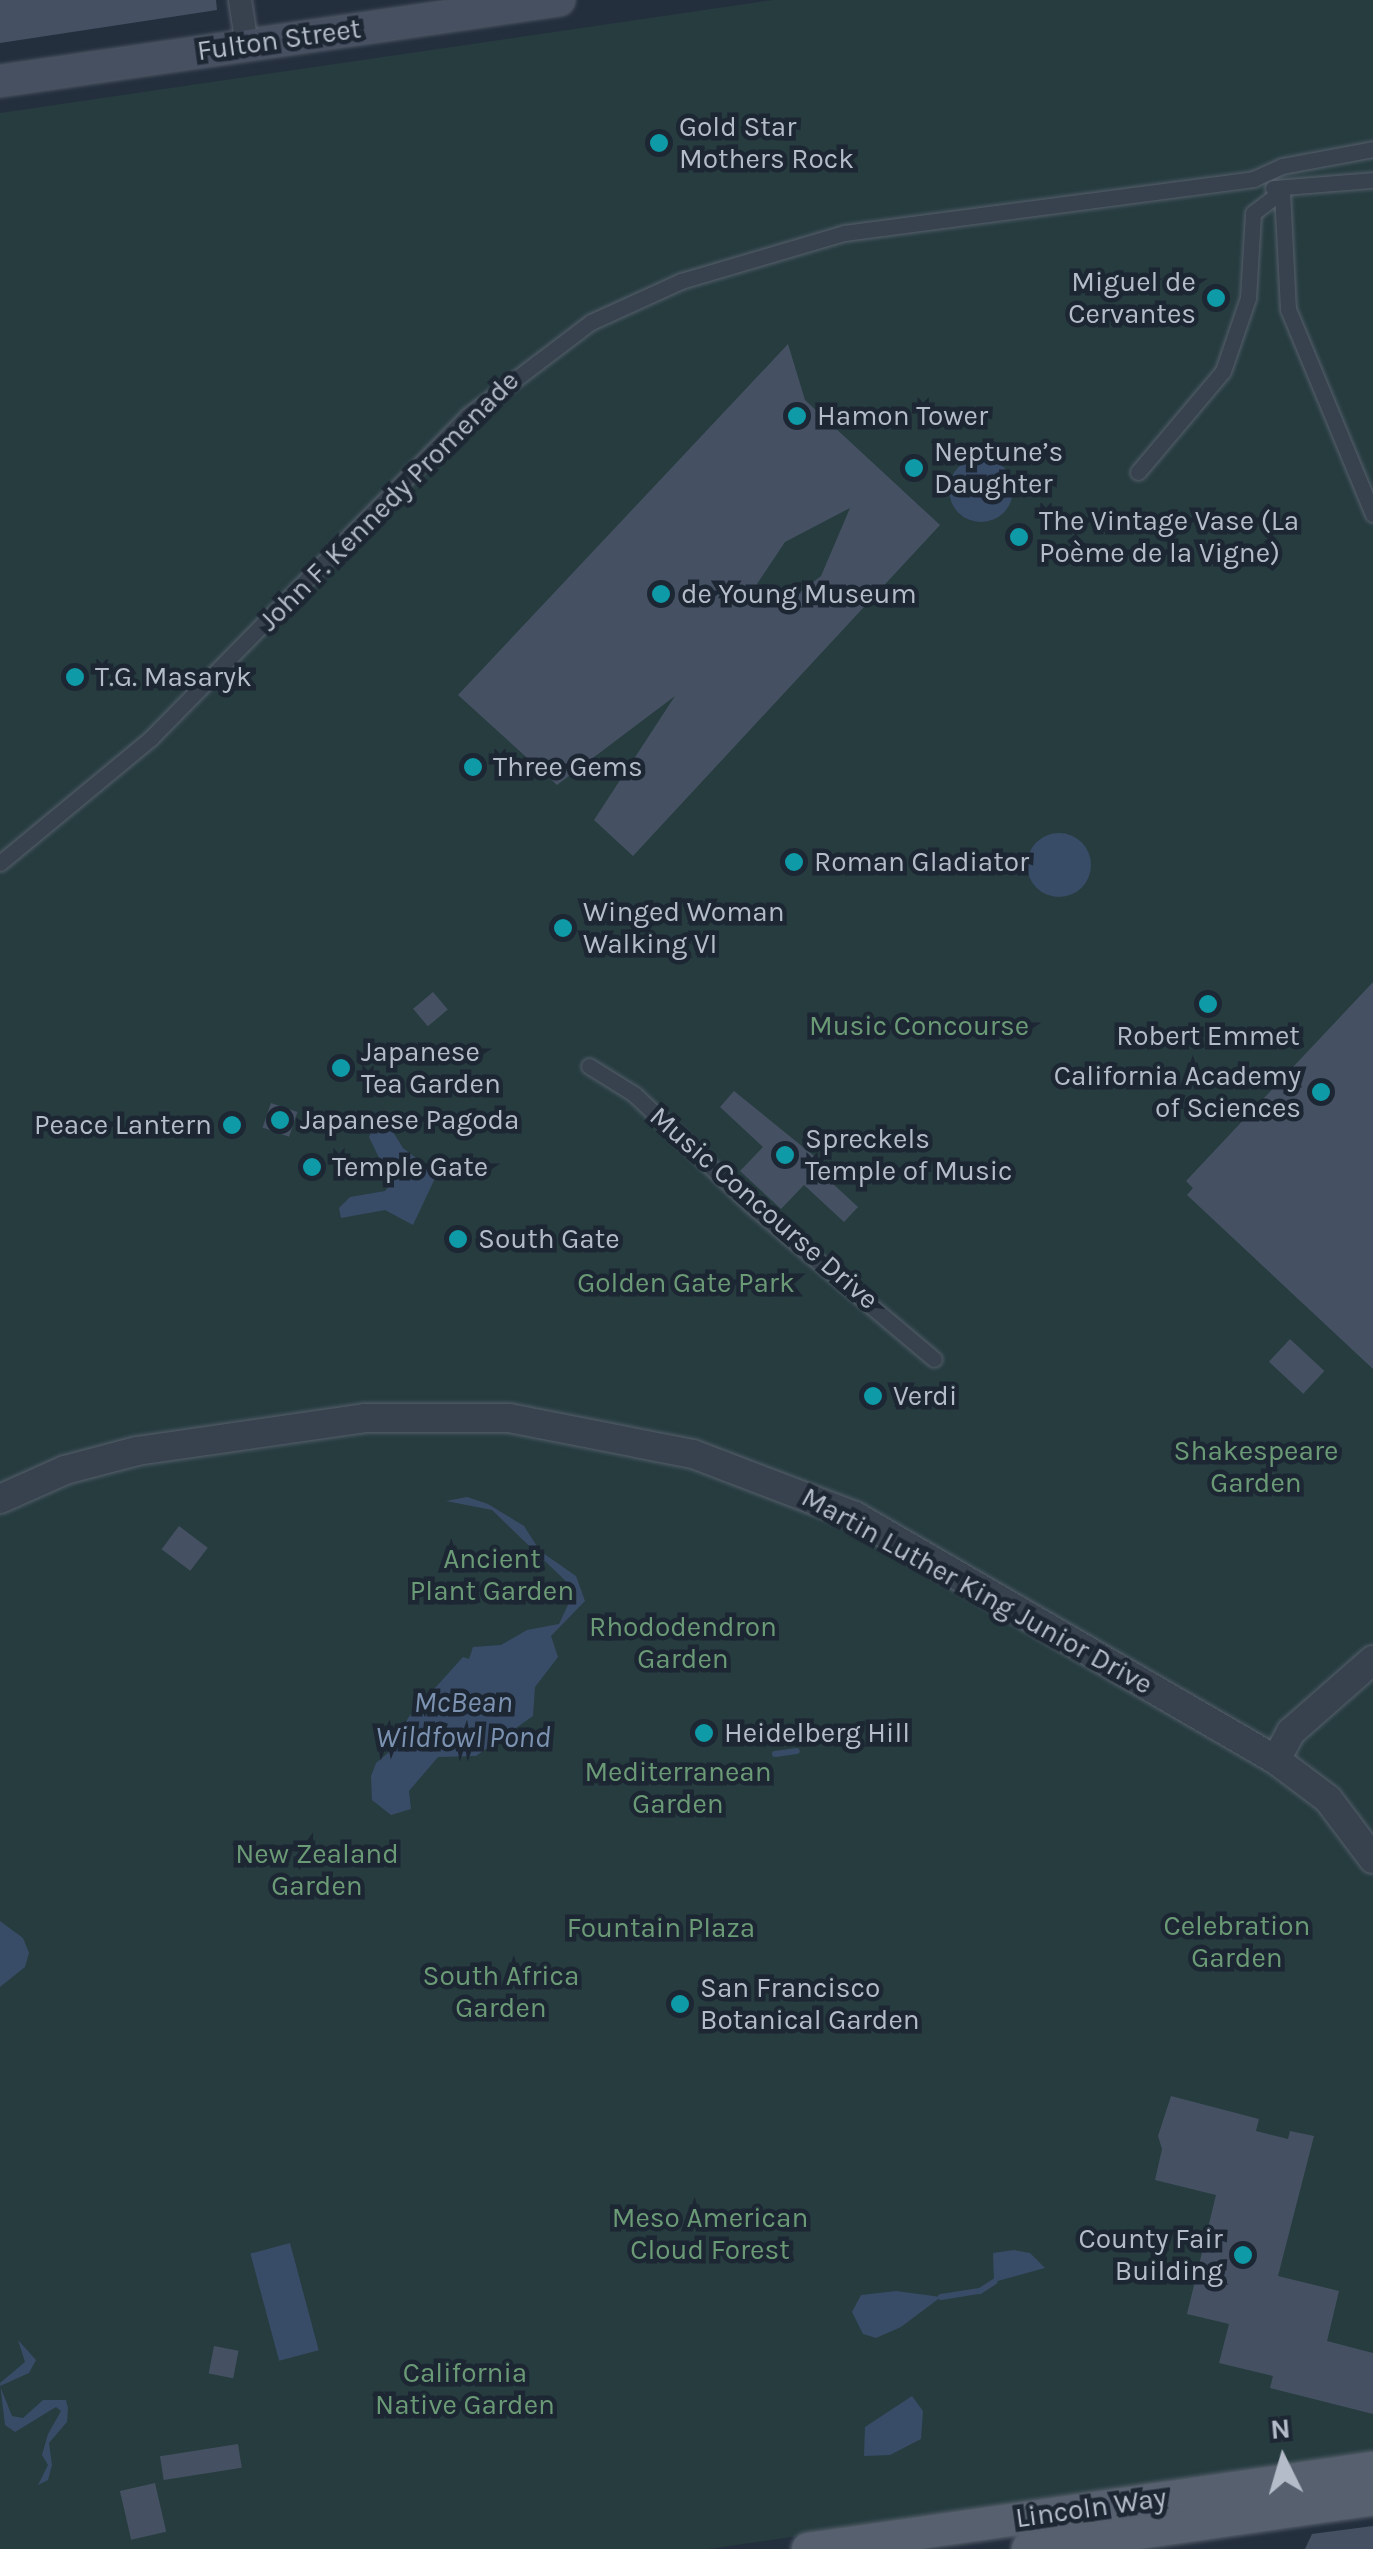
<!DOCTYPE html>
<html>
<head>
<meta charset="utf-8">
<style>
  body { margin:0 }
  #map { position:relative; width:1373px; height:2549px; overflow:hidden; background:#242f3e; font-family:Karla,sans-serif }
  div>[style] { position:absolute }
  .green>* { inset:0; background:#263c3f }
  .water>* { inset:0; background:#394c67; transform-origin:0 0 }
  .round { border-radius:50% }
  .stream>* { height:6px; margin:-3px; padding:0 3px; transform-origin:3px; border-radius:3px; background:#394c67 }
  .building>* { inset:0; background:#455162; transform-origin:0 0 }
  .roads { filter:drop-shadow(0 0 2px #565f6c) drop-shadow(0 0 2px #565f6c) }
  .pedestrian>* { height:15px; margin:-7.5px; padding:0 7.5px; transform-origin:7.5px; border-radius:7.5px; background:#38414e }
  .minor>* { height:22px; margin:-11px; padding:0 11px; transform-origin:11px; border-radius:11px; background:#38414e }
  .tertiary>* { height:28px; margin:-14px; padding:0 14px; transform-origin:14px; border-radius:14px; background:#38414e }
  .secondary>* { height:30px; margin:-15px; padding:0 15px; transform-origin:15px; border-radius:15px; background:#465061 }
  .primary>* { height:32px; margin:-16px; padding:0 16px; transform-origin:16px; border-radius:16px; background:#56606e }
  .dots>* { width:28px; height:28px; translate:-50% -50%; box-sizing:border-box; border:5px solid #1d2633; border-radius:50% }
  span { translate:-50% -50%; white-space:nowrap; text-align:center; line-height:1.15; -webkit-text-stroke:9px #1d2633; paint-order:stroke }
  .street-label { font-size:28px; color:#b4bcc9 }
  .poi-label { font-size:28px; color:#b4bcc9 }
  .left { translate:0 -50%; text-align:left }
  .right { translate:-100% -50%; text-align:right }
  .park-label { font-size:28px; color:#6b9a76 }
  .water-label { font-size:30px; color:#7c92b1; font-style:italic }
  .north { position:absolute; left:1233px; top:2409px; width:100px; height:100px; -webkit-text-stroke:8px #1d2633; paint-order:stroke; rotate:355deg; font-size:28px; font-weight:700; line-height:40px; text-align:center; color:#b4bcc9 }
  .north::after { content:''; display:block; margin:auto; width:35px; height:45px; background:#b4bcc9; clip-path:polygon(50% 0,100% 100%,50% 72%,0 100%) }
</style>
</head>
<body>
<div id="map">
  <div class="green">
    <div style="clip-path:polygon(773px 0,1373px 0,1373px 2453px,709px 2549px,0 2549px,0 113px)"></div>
  </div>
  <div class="water">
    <div class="round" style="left:949px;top:458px;width:64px;height:64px"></div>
    <div class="round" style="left:1027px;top:833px;width:64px;height:64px"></div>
    <div style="clip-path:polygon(380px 1111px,403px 1148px,437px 1174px,413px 1225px,385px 1210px,341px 1218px,339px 1208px,350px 1197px,385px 1191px,391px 1183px,369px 1137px)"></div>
    <div style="clip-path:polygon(467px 1497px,488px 1504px,524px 1526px,540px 1551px,576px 1576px,585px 1601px,551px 1636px,558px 1657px,535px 1687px,533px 1716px,476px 1756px,438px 1757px,409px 1791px,411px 1809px,391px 1815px,372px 1800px,371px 1776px,376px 1763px,395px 1747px,408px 1718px,463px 1657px,469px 1659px,473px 1647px,501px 1645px,527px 1630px,559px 1624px,575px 1590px,492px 1510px,446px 1501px)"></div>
    <div style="clip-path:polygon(0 1921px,23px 1938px,29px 1953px,25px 1967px,0 1987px)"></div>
    <div style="left:290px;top:2243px;width:111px;height:41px;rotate:75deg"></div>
    <div style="clip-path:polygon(1014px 2250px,1030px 2253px,1045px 2268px,994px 2282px,993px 2253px)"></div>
    <div style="clip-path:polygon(896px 2291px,941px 2297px,901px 2327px,876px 2338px,863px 2334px,852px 2312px,861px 2295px)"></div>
    <div style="clip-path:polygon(18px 2340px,36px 2360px,29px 2373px,0 2386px,12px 2416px,23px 2418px,43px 2400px,66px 2400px,68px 2408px,67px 2422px,49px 2443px,52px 2465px,48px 2480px,38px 2485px,48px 2465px,42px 2455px,48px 2434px,61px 2411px,56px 2407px,15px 2432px,5px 2425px,0 2383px,25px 2362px)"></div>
    <div style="clip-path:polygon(912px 2396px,923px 2411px,921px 2439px,890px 2455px,864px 2456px,865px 2427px)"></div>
  </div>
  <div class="stream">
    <div style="left:775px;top:1754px;width:22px;rotate:-8deg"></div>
    <div style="left:941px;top:2297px;width:39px;rotate:-9deg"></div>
    <div style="left:980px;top:2291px;width:17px;rotate:-33deg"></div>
  </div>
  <div class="building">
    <div style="clip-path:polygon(0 0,216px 0,217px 10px,0 43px)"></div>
    <div style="clip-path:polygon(evenodd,788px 344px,805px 400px,940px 525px,633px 856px,594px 820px,675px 696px,557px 785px,458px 695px,788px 344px,850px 508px,821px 576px,782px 606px,757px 584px,785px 542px,850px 508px)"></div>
    <div style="clip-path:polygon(1373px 982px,1373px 1369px,1187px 1195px,1193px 1188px,1186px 1181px)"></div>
    <div style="left:433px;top:992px;width:23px;height:26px;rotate:50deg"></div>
    <div style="clip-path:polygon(734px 1091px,824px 1164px,818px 1170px,858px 1207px,844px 1222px,804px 1185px,781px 1209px,740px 1171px,763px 1147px,720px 1107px)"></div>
    <div style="left:271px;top:1103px;width:28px;height:26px;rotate:19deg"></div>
    <div style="left:1290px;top:1339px;width:47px;height:31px;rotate:43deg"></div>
    <div style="left:179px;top:1526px;width:36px;height:29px;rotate:37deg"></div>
    <div style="clip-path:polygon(1171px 2096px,1259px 2119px,1256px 2131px,1288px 2139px,1290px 2131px,1314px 2136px,1278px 2276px,1339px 2291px,1327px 2341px,1373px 2353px,1373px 2414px,1270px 2388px,1273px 2376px,1219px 2363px,1229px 2324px,1187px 2314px,1216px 2195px,1155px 2180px,1162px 2149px,1158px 2136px)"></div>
    <div style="left:214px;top:2346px;width:25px;height:28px;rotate:11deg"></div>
    <div style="left:238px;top:2444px;width:24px;height:79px;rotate:81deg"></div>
    <div style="left:155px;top:2483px;width:50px;height:36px;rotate:77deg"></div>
    <div style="clip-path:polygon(1373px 2526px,1373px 2549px,1305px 2549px,1312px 2534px)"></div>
  </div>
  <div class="roads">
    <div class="pedestrian">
      <div style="left:1273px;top:188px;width:100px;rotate:-4.6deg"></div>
      <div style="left:1282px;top:191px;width:118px;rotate:87.1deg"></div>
      <div style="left:1288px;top:309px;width:222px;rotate:67.5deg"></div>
      <div style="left:1138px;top:472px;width:132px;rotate:-49.9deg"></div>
      <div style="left:1223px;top:371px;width:77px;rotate:-71.1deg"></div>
      <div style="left:1248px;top:298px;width:85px;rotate:-86.6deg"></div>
      <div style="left:1253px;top:213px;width:36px;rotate:-37deg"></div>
      <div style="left:0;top:863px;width:196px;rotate:-39.6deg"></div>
      <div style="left:151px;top:738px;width:451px;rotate:-45.5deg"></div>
      <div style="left:467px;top:416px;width:156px;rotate:-37.2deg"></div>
      <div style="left:591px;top:322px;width:99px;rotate:-24.5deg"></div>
      <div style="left:681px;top:281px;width:170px;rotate:-16.4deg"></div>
      <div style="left:844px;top:233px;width:413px;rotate:-7.5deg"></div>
      <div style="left:1253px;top:179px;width:32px;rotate:-24deg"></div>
      <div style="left:1282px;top:166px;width:93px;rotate:-10.6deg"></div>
      <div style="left:589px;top:1066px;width:53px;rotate:31.9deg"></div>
      <div style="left:634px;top:1094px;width:161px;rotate:43.5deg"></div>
      <div style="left:751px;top:1205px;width:239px;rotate:40.1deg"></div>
    </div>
    <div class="minor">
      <div style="left:240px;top:0;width:46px;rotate:81.2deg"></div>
    </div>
    <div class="tertiary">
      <div style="left:0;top:1499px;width:71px;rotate:-24deg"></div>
      <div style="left:65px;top:1470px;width:74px;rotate:-14.8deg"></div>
      <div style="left:137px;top:1451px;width:230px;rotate:-8.2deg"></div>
      <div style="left:365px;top:1418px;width:144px"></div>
      <div style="left:509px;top:1418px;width:187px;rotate:11.1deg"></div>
      <div style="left:693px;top:1454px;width:173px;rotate:20.9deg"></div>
      <div style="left:855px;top:1516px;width:487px;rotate:30.1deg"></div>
      <div style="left:1276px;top:1760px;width:65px;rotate:36.9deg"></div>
      <div style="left:1328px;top:1799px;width:75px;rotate:53.1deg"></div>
      <div style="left:1276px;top:1760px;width:32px;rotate:-62deg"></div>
      <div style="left:1291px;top:1732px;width:109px;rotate:-41.3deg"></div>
    </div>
    <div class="secondary">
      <div style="left:0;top:81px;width:565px;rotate:-8.24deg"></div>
    </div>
    <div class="primary">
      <div style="left:808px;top:2549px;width:571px;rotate:-8.16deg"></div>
      <div style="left:1028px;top:2549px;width:349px;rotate:-8.2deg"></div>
    </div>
  </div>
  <div class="dots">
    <div style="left:659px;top:143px;background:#0f9aa8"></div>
    <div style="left:1216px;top:298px;background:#0f9aa8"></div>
    <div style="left:797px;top:416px;background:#0f9aa8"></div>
    <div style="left:914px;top:468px;background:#0f9aa8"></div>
    <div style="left:1019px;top:537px;background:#0f9aa8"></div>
    <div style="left:661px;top:594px;background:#0f9aa8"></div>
    <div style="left:75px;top:677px;background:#0f9aa8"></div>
    <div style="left:473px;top:767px;background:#0f9aa8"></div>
    <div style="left:794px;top:862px;background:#0f9aa8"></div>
    <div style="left:563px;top:928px;background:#0f9aa8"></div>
    <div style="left:1208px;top:1004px;background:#0f9aa8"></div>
    <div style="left:341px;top:1068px;background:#0f9aa8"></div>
    <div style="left:1321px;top:1092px;background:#0f9aa8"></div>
    <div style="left:280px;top:1120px;background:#0f9aa8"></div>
    <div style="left:232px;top:1125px;background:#0f9aa8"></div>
    <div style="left:785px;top:1155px;background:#0f9aa8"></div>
    <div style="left:312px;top:1167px;background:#0f9aa8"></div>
    <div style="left:458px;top:1239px;background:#0f9aa8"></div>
    <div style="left:873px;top:1396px;background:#0f9aa8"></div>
    <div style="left:704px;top:1733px;background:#0f9aa8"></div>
    <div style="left:680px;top:2004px;background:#0f9aa8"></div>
    <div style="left:1243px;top:2255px;background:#0f9aa8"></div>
  </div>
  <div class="street-label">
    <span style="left:279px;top:40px;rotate:-8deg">Fulton Street</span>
    <span style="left:389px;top:501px;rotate:-45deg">John F. Kennedy Promenade</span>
    <span style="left:764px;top:1208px;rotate:41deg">Music Concourse Drive</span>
    <span style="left:977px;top:1591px;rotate:29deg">Martin Luther King Junior Drive</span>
    <span style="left:1091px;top:2508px;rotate:-8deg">Lincoln Way</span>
  </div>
  <div class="poi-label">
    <span class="left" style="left:679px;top:143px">Gold Star<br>Mothers Rock</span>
    <span class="right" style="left:1196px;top:298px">Miguel de<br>Cervantes</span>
    <span class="left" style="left:817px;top:416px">Hamon Tower</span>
    <span class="left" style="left:934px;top:468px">Neptune’s<br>Daughter</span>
    <span class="left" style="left:1039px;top:537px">The Vintage Vase (La<br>Poème de la Vigne)</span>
    <span class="left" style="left:681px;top:594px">de Young Museum</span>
    <span class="left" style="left:95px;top:677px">T.G. Masaryk</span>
    <span class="left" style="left:493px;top:767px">Three Gems</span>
    <span class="left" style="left:814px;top:862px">Roman Gladiator</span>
    <span class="left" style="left:583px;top:928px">Winged Woman<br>Walking VI</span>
    <span style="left:1208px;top:1036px">Robert Emmet</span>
    <span class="left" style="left:361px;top:1068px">Japanese<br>Tea Garden</span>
    <span class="right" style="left:1301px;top:1092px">California Academy<br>of Sciences</span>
    <span class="left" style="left:300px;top:1120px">Japanese Pagoda</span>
    <span class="right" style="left:212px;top:1125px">Peace Lantern</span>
    <span class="left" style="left:805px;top:1155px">Spreckels<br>Temple of Music</span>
    <span class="left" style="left:332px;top:1167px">Temple Gate</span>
    <span class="left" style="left:478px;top:1239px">South Gate</span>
    <span class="left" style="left:893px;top:1396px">Verdi</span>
    <span class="left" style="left:724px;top:1733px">Heidelberg Hill</span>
    <span class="left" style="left:700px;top:2004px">San Francisco<br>Botanical Garden</span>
    <span class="right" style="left:1223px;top:2255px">County Fair<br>Building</span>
  </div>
  <div class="park-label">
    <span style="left:919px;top:1026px">Music Concourse</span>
    <span style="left:686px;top:1283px">Golden Gate Park</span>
    <span style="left:1256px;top:1467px">Shakespeare<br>Garden</span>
    <span style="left:492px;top:1575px">Ancient<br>Plant Garden</span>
    <span style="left:683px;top:1643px">Rhododendron<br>Garden</span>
    <span style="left:678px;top:1788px">Mediterranean<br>Garden</span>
    <span style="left:317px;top:1870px">New Zealand<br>Garden</span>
    <span style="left:1237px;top:1942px">Celebration<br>Garden</span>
    <span style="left:661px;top:1928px">Fountain Plaza</span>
    <span style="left:501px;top:1992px">South Africa<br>Garden</span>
    <span style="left:710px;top:2234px">Meso American<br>Cloud Forest</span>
    <span style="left:465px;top:2389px">California<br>Native Garden</span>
  </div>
  <div class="water-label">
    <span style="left:463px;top:1719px">McBean<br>Wildfowl Pond</span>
  </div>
  <div class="north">N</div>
</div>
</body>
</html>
